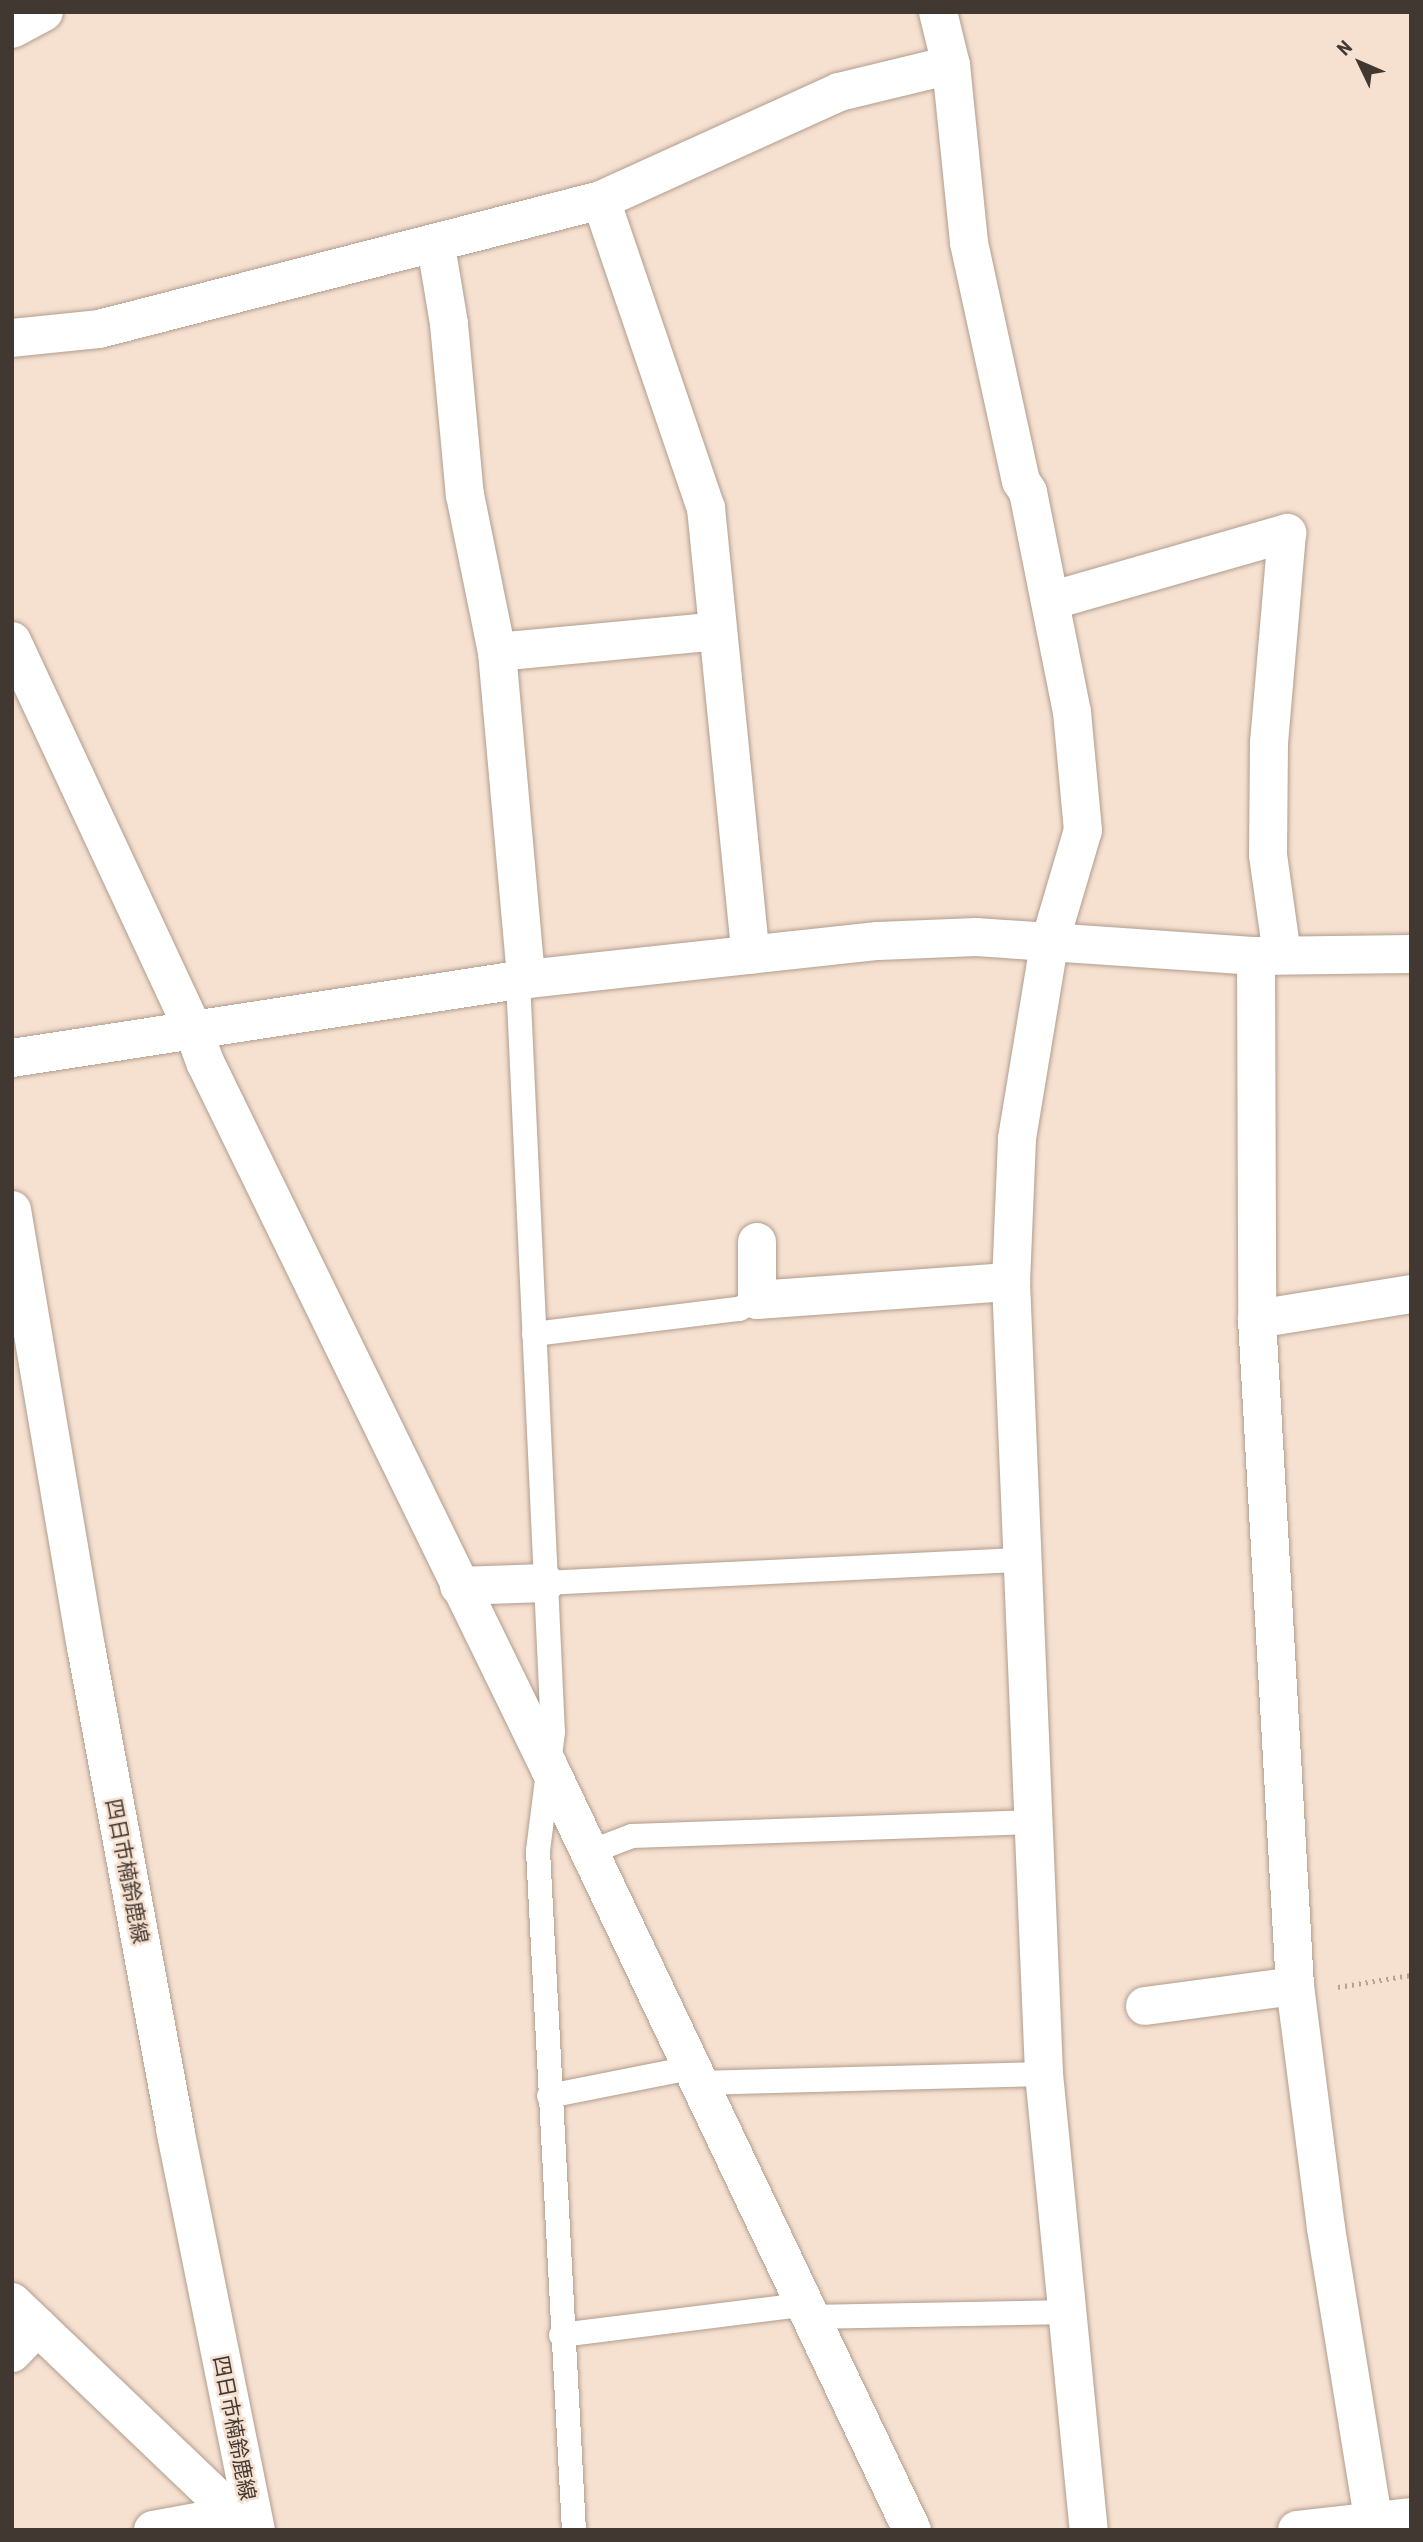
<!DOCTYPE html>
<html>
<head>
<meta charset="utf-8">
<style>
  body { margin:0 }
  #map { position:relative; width:1423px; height:2542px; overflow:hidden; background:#f6e0d0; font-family:"Roboto Condensed","Noto Sans JP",sans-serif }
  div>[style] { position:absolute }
  .path>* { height:4.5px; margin-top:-2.25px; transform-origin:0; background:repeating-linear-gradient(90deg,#b3a296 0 2px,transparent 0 7px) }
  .roads { filter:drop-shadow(0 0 2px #b19d8e) drop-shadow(0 0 2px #b19d8e) }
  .service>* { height:24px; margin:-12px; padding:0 12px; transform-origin:12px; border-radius:12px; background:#fff }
  .minor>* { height:38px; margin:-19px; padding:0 19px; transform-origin:19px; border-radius:19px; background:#fff }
  .primary>* { height:38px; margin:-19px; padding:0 19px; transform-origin:19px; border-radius:19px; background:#fff }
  span { translate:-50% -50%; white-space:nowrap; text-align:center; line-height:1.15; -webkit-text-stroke:5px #f6e0d0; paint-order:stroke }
  .street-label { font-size:21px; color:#413832 }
  .frame { position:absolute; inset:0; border:14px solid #413832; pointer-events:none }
  .north { position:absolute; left:1325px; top:28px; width:70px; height:70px; -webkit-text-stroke:5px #f6e0d0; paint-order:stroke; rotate:314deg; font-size:19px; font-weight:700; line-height:28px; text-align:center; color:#413832 }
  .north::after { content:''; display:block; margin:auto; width:24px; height:32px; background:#413832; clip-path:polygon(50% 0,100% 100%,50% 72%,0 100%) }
</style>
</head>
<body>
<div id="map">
  <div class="path">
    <div style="left:1338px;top:1987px;width:74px;rotate:-9.3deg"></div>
  </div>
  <div class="roads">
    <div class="service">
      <div style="left:518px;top:980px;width:753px;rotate:87.34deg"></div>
      <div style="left:553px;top:1732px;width:120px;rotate:97.2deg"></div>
      <div style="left:538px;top:1851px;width:680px;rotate:86.97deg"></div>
      <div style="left:534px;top:1334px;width:207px;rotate:-7deg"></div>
      <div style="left:739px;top:1309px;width:20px;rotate:-27deg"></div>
      <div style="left:545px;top:1583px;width:476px;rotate:-2.8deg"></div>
      <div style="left:590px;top:1852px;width:45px;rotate:-20.9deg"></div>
      <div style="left:632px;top:1836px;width:402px;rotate:-2deg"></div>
      <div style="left:697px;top:2083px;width:347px;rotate:-1.5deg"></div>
      <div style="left:549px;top:2096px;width:144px;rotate:-11.2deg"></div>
      <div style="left:808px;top:2317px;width:259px;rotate:-1.1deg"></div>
      <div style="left:561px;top:2335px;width:243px;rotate:-7.1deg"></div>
    </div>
    <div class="minor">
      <div style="left:938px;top:12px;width:55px;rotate:76.2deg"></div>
      <div style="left:951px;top:65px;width:179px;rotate:84.2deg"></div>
      <div style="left:969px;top:243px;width:244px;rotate:77.7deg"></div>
      <div style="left:1021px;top:481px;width:13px;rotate:58deg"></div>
      <div style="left:1028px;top:492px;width:224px;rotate:78.7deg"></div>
      <div style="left:1072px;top:712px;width:119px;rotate:84.7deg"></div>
      <div style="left:1083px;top:830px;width:120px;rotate:106.5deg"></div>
      <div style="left:1049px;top:945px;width:197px;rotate:99.4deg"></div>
      <div style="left:1017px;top:1139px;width:143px;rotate:92.4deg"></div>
      <div style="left:1011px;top:1282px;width:793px;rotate:87.61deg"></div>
      <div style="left:1044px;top:2074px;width:458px;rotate:84.4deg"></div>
      <div style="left:12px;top:29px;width:36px;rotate:-28deg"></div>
      <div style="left:601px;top:200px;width:325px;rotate:71.2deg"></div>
      <div style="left:706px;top:508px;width:449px;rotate:84.3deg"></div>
      <div style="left:436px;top:246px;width:79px;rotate:80.5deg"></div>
      <div style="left:449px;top:324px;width:172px;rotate:84.7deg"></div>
      <div style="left:465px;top:495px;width:160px;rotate:78.5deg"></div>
      <div style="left:497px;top:652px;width:329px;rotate:84.9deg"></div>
      <div style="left:12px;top:338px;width:87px;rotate:-5.9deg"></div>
      <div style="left:99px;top:329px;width:518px;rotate:-14.41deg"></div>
      <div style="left:601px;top:200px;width:261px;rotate:-24.4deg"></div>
      <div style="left:839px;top:92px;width:115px;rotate:-13.6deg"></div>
      <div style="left:1050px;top:601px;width:247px;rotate:-16deg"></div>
      <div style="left:1287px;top:533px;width:210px;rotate:94.9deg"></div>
      <div style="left:1269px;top:742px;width:113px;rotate:90.5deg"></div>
      <div style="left:1268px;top:855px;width:101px;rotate:82deg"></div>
      <div style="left:12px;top:641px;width:428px;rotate:65deg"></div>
      <div style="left:193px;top:1029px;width:37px;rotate:70deg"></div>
      <div style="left:206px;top:1064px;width:782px;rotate:63.99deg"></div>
      <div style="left:549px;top:1767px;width:845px;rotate:64.56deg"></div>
      <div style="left:497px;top:652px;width:222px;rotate:-5.4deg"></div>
      <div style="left:1256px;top:956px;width:363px;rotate:89.8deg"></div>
      <div style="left:1257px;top:1319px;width:668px;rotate:86.74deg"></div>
      <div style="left:1295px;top:1986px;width:244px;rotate:82.7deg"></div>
      <div style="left:1326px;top:2228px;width:306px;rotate:80.8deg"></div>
      <div style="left:12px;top:1058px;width:512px;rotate:-8.76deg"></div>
      <div style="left:518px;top:980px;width:362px;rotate:-6.2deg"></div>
      <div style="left:878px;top:941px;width:98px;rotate:-2.3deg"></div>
      <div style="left:976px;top:937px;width:281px;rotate:3.9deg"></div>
      <div style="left:1256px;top:956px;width:155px;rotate:-0.7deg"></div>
      <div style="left:757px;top:1242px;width:58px;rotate:90deg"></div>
      <div style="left:757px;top:1300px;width:255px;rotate:-4.1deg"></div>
      <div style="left:1257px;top:1319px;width:156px;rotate:-9.2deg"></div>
      <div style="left:459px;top:1586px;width:86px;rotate:-2deg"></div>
      <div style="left:1145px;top:2006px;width:151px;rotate:-7.6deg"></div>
      <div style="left:12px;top:2302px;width:306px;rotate:43.7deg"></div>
      <div style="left:12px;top:2353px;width:37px;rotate:-46deg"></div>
      <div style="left:153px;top:2530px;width:100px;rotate:-10.4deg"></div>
      <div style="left:1297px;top:2530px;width:115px;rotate:-6.5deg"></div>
    </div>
    <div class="primary">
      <div style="left:12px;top:1210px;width:443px;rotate:80.4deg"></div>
      <div style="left:86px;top:1647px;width:490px;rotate:79.5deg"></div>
      <div style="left:175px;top:2129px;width:409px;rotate:78.6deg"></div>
    </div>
  </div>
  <div class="street-label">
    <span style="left:127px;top:1871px;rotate:79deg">四日市楠鈴鹿線</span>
    <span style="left:234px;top:2428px;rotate:79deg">四日市楠鈴鹿線</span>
  </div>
  <div class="frame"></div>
  <div class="north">N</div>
</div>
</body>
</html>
